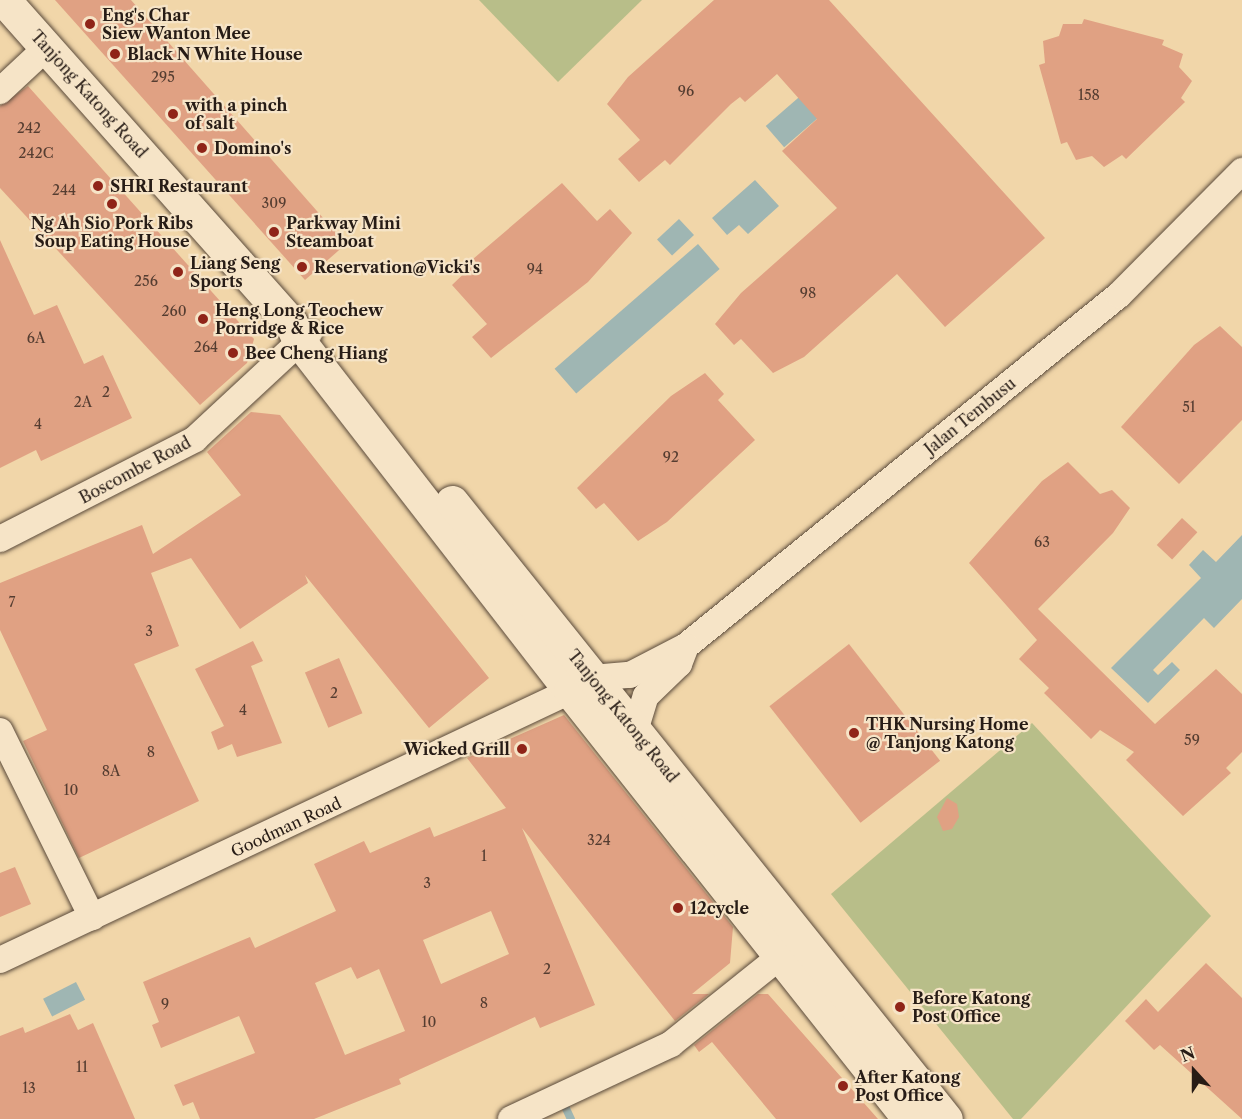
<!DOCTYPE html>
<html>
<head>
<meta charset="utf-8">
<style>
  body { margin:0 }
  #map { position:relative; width:1242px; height:1119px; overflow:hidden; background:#f1d6a9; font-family:"Libre Caslon Text",serif }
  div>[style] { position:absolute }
  .green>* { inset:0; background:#b8be89 }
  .water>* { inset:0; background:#9fb6b3; transform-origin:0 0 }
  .stream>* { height:8px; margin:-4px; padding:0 4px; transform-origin:4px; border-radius:4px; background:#9fb6b3 }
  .building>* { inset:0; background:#e0a183; transform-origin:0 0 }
  .roads { filter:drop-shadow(0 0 2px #5a4a3b) drop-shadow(0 0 2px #5a4a3b) }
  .minor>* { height:26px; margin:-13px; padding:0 13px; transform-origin:13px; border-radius:13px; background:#f6e4c7 }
  .secondary>* { height:33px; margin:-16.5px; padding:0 16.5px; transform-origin:16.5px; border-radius:16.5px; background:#f6e4c7 }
  .dots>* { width:16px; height:16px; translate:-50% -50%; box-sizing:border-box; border:3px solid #f6e4c7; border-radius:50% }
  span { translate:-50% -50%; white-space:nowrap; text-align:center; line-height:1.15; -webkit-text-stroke:4.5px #f6e4c7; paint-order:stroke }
  .number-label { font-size:14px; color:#553d31 }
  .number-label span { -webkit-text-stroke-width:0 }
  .poi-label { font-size:16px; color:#271c16; font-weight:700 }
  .left { translate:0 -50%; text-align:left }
  .right { translate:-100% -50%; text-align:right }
  .street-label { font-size:16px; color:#271c16 }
  .north { position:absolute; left:1164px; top:1041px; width:60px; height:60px; -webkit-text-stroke:4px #f6e4c7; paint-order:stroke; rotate:339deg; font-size:16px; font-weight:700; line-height:24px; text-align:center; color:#271c16 }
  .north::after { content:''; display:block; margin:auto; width:21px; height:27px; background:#271c16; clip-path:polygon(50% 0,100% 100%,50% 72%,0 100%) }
</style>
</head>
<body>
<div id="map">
  <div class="green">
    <div style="clip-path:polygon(479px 0,642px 0,558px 82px)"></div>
    <div style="clip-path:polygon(1032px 723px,1211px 916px,1021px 1119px,1013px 1119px,831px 894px)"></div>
  </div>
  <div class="water">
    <div style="left:805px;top:92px;width:28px;height:52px;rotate:49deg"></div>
    <div style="clip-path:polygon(755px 180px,779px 206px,748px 234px,739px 225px,727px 235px,712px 218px)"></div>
    <div style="left:679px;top:219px;width:22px;height:30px;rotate:47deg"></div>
    <div style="left:698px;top:244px;width:33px;height:190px;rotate:49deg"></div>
    <div style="clip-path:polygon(1242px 535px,1242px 599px,1214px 628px,1204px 618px,1153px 670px,1158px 675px,1172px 662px,1180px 670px,1148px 703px,1111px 668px,1201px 578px,1189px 565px,1203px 550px,1216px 562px)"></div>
    <div style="left:76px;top:982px;width:20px;height:37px;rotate:63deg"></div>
  </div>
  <div class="stream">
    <div style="left:562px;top:1100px;width:21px;rotate:65deg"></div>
  </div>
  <div class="building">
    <div style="clip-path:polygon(55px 0,131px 0,346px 244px,305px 280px)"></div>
    <div style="clip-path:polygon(714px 0,829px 0,1045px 238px,945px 327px,897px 274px,804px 357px,773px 373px,741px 339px,734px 345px,715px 324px,741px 293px,837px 208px,782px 151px,817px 119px,777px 74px,745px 102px,740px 97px,731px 104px,670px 165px,665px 160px,639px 182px,618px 159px,640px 140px,607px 104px,628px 77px)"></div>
    <div style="clip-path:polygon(1084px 19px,1164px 40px,1162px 45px,1183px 54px,1179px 67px,1192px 81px,1181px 98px,1185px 102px,1126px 159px,1122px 155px,1104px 167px,1092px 156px,1076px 160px,1067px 142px,1061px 144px,1039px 65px,1045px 63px,1043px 41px,1059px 36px,1063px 24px,1082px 24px)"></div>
    <div style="clip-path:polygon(28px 86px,254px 339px,247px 363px,200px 405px,0 188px,0 106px)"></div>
    <div style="clip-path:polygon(562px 183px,597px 221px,610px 209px,632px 233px,588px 282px,491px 358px,472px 337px,487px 324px,452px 285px,476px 262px,473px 259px)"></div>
    <div style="clip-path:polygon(0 240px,34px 315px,57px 305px,84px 364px,103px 355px,132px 418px,41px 461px,36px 450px,0 468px)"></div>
    <div style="clip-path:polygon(1220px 326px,1242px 347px,1242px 420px,1179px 484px,1121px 427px,1194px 345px)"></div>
    <div style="clip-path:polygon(705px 373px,724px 394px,718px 400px,755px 440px,667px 522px,638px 541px,604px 503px,596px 509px,577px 488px,671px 396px)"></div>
    <div style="clip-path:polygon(251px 412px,280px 415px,489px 678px,429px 728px,305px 575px,308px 583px,240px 629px,191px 558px,151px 573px,179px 646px,134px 664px,199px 801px,79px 858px,23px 741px,47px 730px,0 630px,0 583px,142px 525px,153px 554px,241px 495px,207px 452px)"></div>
    <div style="clip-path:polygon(1068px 462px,1100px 494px,1112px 490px,1130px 508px,1113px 533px,1038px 609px,1155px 724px,1216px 669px,1242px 694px,1242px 752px,1226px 768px,1231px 773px,1183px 816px,1126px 760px,1134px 752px,1100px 730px,1091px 739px,1044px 693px,1049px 688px,1019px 659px,1037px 640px,969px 563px,1042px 481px)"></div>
    <div style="left:1182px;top:518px;width:21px;height:37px;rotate:43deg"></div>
    <div style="clip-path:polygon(253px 641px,263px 661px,251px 666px,282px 743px,237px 757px,232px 744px,218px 750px,211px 732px,224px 726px,195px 669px)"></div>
    <div style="left:849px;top:644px;width:148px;height:101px;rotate:52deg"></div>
    <div style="left:339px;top:658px;width:60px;height:37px;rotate:67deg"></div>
    <div style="clip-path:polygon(evenodd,564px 715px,733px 927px,730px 963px,692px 994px,709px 994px,675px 1021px,522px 828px,595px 1005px,540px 1028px,535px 1017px,399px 1079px,401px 1084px,314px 1119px,200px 1119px,193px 1102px,183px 1106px,174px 1085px,255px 1053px,239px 1016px,161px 1048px,152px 1025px,159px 1022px,143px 982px,250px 937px,255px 948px,336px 911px,314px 864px,364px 841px,370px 853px,430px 827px,434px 837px,506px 808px,467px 758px,564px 715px,491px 911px,509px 954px,441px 984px,423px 940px,491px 911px,564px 715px,351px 967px,357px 979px,379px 969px,405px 1031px,345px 1055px,315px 983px,351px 967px)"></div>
    <div style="clip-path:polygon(947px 798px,957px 804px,959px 817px,952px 829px,943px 831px,937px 817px)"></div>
    <div style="clip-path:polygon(15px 867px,31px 904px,0 917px,0 873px)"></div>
    <div style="clip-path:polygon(1206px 963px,1242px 998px,1242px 1119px,1160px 1045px,1154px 1050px,1125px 1021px,1146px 999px,1158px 1012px)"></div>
    <div style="clip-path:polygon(758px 994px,768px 994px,878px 1119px,776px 1119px,712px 1042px,699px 1052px,694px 1045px)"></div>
    <div style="clip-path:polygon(70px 1014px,78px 1030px,93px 1023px,135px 1119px,0 1119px,0 1036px,23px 1027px,25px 1033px)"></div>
  </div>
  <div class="roads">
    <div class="minor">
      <div style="left:0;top:91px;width:64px;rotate:-43.1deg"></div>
      <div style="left:0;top:539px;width:219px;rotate:-27.1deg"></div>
      <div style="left:195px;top:439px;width:156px;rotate:-42.9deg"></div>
      <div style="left:686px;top:646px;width:557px;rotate:-39.03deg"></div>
      <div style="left:1119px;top:295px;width:175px;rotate:-45.2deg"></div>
      <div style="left:592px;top:678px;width:38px;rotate:-5deg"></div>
      <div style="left:630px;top:675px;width:63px;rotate:-27.4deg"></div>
      <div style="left:0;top:731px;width:208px;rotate:63.7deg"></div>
      <div style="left:635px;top:731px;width:37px;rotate:-73deg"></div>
      <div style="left:646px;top:696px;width:46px;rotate:-44.1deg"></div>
      <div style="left:679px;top:664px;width:19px;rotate:-69deg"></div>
      <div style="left:0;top:960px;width:630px;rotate:-25.26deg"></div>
      <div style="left:511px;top:1119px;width:177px;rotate:-25.1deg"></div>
      <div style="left:671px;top:1044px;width:141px;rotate:-38.7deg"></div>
    </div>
    <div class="secondary">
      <div style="left:4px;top:0;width:432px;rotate:48.4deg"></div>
      <div style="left:291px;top:323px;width:20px;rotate:66deg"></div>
      <div style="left:299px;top:341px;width:443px;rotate:52.2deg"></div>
      <div style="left:570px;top:691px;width:546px;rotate:51.62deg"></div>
      <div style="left:452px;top:502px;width:790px;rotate:51.32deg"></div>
    </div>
  </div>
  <div class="dots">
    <div style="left:90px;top:24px;background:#8f2418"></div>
    <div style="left:115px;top:54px;background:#8f2418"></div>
    <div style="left:173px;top:114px;background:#8f2418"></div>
    <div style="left:202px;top:148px;background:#8f2418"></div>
    <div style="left:98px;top:186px;background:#8f2418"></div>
    <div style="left:112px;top:204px;background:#8f2418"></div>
    <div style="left:274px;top:232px;background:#8f2418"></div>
    <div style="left:302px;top:267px;background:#8f2418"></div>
    <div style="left:178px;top:272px;background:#8f2418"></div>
    <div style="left:203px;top:319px;background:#8f2418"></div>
    <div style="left:233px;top:353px;background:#8f2418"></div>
    <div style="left:854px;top:733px;background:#8f2418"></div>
    <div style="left:522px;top:749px;background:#8f2418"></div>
    <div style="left:678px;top:908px;background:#8f2418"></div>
    <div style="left:900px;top:1007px;background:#8f2418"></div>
    <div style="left:843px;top:1086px;background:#8f2418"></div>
  </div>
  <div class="number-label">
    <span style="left:163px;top:77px">295</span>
    <span style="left:686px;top:91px">96</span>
    <span style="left:1089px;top:95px">158</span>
    <span style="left:29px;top:128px">242</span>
    <span style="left:36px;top:153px">242C</span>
    <span style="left:64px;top:190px">244</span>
    <span style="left:274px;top:203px">309</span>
    <span style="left:535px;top:269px">94</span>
    <span style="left:146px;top:281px">256</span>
    <span style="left:808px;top:293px">98</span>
    <span style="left:174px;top:311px">260</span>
    <span style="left:36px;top:338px">6A</span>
    <span style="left:206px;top:347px">264</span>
    <span style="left:106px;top:392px">2</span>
    <span style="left:83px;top:402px">2A</span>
    <span style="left:1189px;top:407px">51</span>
    <span style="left:38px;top:424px">4</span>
    <span style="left:671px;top:457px">92</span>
    <span style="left:1042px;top:542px">63</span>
    <span style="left:12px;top:602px">7</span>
    <span style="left:149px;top:631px">3</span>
    <span style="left:334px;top:693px">2</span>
    <span style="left:243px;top:710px">4</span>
    <span style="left:1192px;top:740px">59</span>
    <span style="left:151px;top:752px">8</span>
    <span style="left:111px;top:771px">8A</span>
    <span style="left:71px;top:790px">10</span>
    <span style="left:599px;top:840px">324</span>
    <span style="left:484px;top:856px">1</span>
    <span style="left:427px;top:883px">3</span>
    <span style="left:547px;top:969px">2</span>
    <span style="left:484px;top:1003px">8</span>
    <span style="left:165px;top:1004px">9</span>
    <span style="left:429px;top:1022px">10</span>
    <span style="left:82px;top:1067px">11</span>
    <span style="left:29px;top:1088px">13</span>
  </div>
  <div class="poi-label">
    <span class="left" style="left:102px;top:24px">Eng's Char<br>Siew Wanton Mee</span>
    <span class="left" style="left:127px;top:54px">Black N White House</span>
    <span class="left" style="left:185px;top:114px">with a pinch<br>of salt</span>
    <span class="left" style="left:214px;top:148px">Domino's</span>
    <span class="left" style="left:110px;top:186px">SHRI Restaurant</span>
    <span style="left:112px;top:232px">Ng Ah Sio Pork Ribs<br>Soup Eating House</span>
    <span class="left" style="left:286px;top:232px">Parkway Mini<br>Steamboat</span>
    <span class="left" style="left:190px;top:272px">Liang Seng<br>Sports</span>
    <span class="left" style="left:314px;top:267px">Reservation@Vicki's</span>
    <span class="left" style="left:215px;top:319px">Heng Long Teochew<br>Porridge &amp; Rice</span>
    <span class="left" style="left:245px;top:353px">Bee Cheng Hiang</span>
    <span class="left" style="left:866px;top:733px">THK Nursing Home<br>@ Tanjong Katong</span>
    <span class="right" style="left:510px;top:749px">Wicked Grill</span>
    <span class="left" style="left:690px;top:908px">12cycle</span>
    <span class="left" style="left:912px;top:1007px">Before Katong<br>Post Office</span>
    <span class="left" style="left:855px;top:1086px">After Katong<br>Post Office</span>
  </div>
  <div class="street-label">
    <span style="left:89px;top:94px;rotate:48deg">Tanjong Katong Road</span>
    <span style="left:970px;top:416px;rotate:-39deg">Jalan Tembusu</span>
    <span style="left:135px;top:470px;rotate:-28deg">Boscombe Road</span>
    <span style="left:623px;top:716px;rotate:51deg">Tanjong Katong Road</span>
    <span style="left:286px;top:827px;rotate:-25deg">Goodman Road</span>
  </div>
  <div class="north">N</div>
</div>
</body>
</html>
